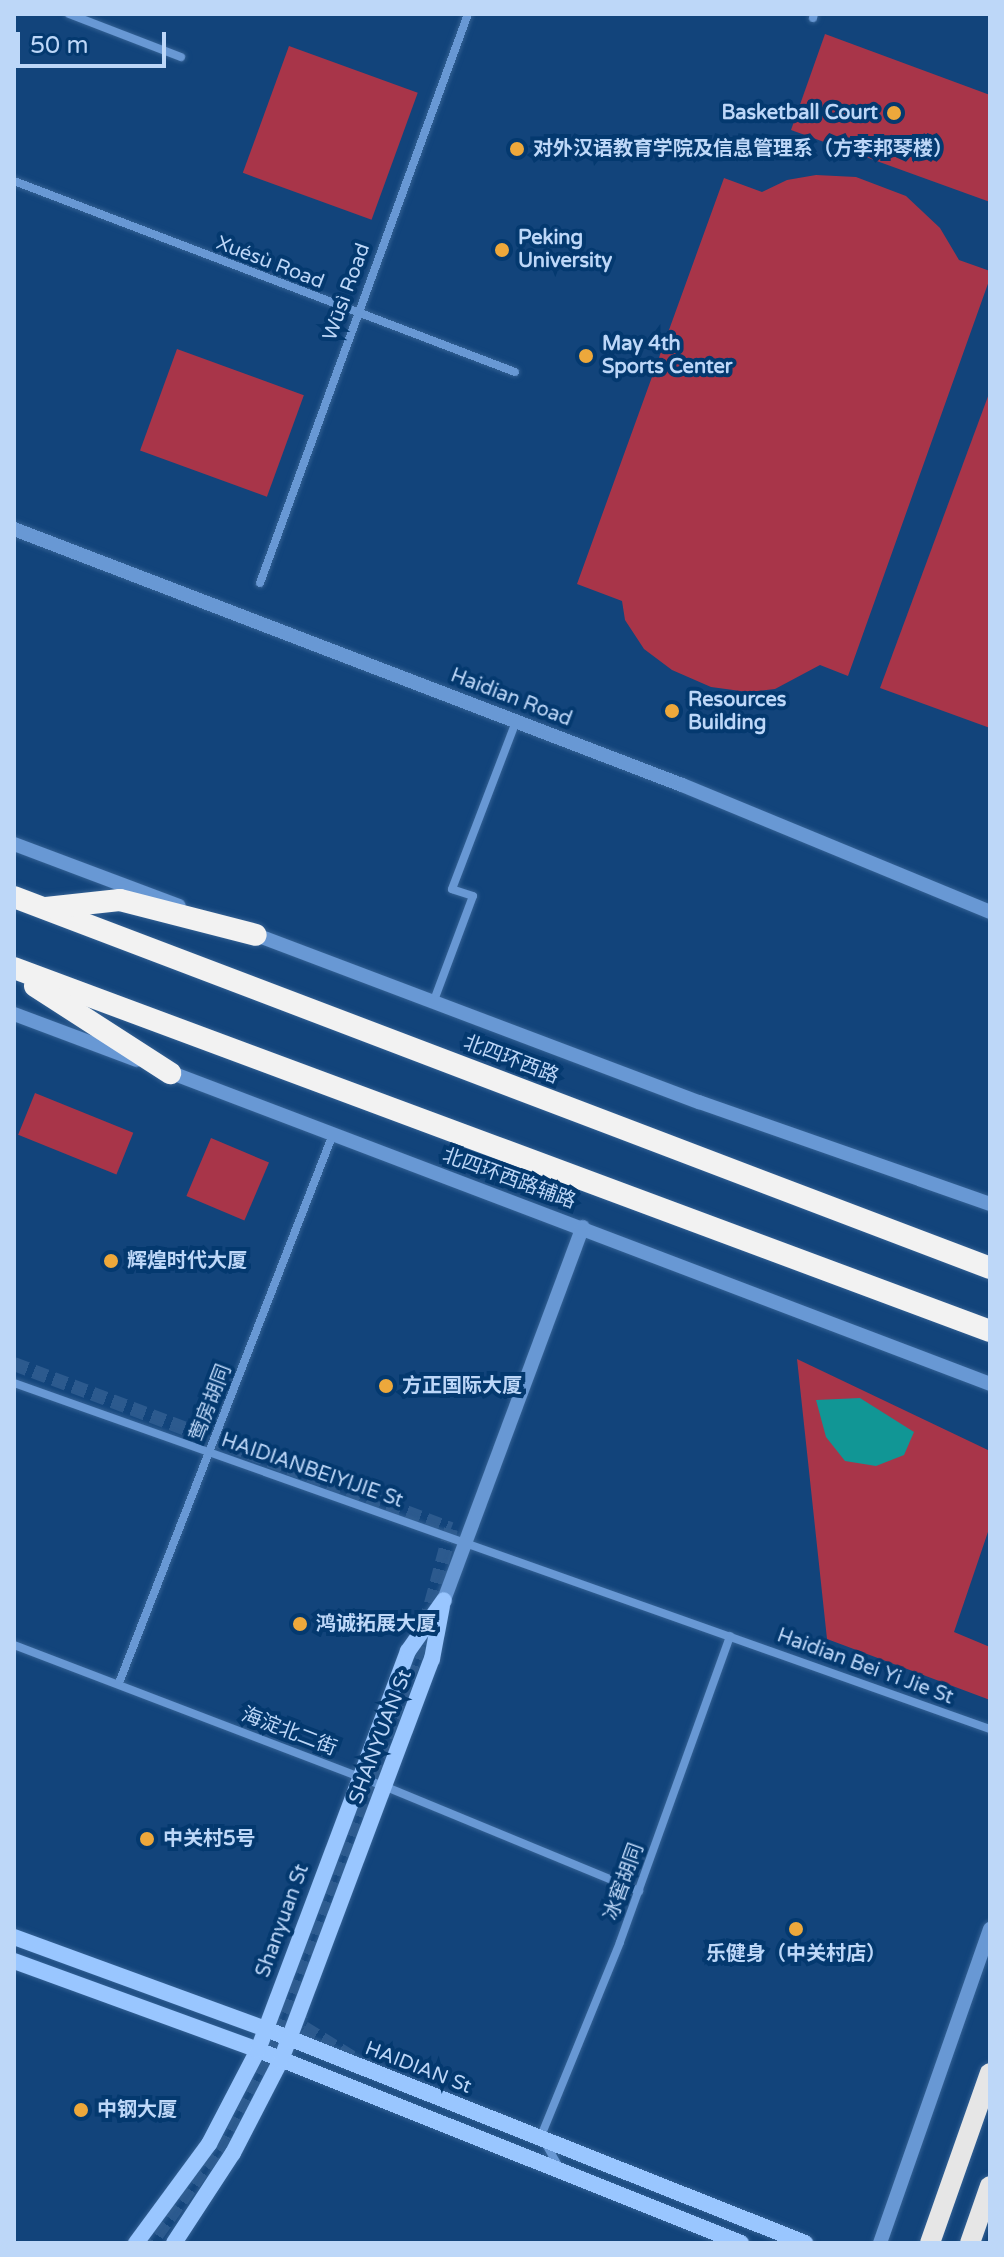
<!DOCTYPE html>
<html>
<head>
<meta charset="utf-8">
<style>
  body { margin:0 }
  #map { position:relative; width:1004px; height:2257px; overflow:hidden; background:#12447b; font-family:"Varela Round","Noto Sans SC",sans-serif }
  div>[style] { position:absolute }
  .green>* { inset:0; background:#a83549; transform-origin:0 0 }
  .water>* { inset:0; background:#119695 }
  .tertiary-tunnel>* { height:14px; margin-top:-7px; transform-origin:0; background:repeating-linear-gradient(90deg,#2c5a8e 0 14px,transparent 0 21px) }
  .roads { filter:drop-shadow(0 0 2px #346194) drop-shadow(0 0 2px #346194) }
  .minor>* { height:8px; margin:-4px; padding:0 4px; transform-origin:4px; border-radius:4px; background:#6898d4 }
  .tertiary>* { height:14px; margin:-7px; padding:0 7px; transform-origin:7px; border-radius:7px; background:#6898d4 }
  .secondary>* { height:16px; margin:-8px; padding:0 8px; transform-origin:8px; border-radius:8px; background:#99c6ff }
  .primary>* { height:20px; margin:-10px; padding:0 10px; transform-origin:10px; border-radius:10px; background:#e6e6e6 }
  .trunk>* { height:22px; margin:-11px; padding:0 11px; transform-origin:11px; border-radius:11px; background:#f2f2f2 }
  .dots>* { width:22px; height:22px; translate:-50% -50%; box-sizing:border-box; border:4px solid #04396f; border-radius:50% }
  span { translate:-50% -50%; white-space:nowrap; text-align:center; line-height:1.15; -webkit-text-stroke:8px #04396f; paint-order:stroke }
  .poi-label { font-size:20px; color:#bdd7f8; font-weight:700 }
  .right { translate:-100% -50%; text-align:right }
  .left { translate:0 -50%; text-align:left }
  .street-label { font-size:20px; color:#bdd7f8 }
  .frame { position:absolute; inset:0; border:16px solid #bdd7f8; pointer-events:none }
  .scale { position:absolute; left:16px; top:32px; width:150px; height:36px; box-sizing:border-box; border:4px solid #bdd7f8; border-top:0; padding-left:10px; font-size:24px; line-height:28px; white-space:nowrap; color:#bdd7f8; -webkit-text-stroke:6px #04396f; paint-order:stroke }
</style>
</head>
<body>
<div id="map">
  <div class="green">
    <div style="clip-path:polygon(825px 34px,990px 95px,990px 202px,791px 130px)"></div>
    <div style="left:289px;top:46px;width:137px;height:135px;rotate:20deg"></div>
    <div style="clip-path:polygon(816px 175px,856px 177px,906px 196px,940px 228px,959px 260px,990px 271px,990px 278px,848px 676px,820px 665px,775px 689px,748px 692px,711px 687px,672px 670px,644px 649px,625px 620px,622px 601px,577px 584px,724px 178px,762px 192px,787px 180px)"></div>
    <div style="left:177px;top:349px;width:135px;height:108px;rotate:20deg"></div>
    <div style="clip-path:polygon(990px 391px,990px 728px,880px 688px)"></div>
    <div style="left:35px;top:1093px;width:106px;height:45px;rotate:22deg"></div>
    <div style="left:211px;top:1138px;width:63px;height:63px;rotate:23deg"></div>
    <div style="clip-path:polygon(797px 1359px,990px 1451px,990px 1526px,954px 1632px,990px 1647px,990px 1700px,827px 1639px)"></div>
  </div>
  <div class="water">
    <div style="clip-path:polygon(860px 1398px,914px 1432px,904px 1455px,876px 1466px,845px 1461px,826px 1437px,816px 1400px)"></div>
  </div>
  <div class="tertiary-tunnel">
    <div style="left:14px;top:1364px;width:467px;rotate:20.7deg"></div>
    <div style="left:451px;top:1529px;width:120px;rotate:105deg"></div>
    <div style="left:420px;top:1645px;width:423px;rotate:110.3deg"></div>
    <div style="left:273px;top:2042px;width:107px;rotate:116.1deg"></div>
    <div style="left:226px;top:2138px;width:129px;rotate:125.5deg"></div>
    <div style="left:296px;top:2007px;width:22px;rotate:69deg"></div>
    <div style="left:304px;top:2028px;width:61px;rotate:31.6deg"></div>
  </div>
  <div class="roads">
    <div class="minor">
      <div style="left:69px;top:14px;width:120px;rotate:21deg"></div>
      <div style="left:813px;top:18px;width:4px;rotate:-76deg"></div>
      <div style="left:14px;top:181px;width:536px;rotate:20.87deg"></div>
      <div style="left:260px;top:583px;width:606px;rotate:-69.92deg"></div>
      <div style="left:433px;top:1003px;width:114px;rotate:-69.5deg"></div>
      <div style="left:473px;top:896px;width:22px;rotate:-162deg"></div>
      <div style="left:452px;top:889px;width:180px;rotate:-69.1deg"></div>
      <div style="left:14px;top:1383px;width:1036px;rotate:19.52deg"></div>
      <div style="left:14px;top:1645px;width:396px;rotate:20.9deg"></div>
      <div style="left:384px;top:1786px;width:276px;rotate:22.4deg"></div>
      <div style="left:119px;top:1683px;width:589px;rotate:-68.7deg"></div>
      <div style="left:559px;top:2167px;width:36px;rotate:-120deg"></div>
      <div style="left:541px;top:2136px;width:209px;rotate:-67.8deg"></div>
      <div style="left:620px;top:1942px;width:325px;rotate:-70.2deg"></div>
    </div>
    <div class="tertiary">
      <div style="left:14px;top:529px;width:715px;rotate:20.97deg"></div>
      <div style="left:682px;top:785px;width:333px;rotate:22.4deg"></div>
      <div style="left:14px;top:844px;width:176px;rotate:20.6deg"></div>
      <div style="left:251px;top:933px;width:479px;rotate:20.7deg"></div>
      <div style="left:699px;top:1102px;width:308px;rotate:19.3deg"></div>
      <div style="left:14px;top:1014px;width:131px;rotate:20.5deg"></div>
      <div style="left:164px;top:1070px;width:884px;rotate:20.81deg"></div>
      <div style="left:444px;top:1600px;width:398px;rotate:-69.6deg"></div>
      <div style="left:880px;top:2243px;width:333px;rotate:-70.7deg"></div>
    </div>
    <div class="secondary">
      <div style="left:14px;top:1937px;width:268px;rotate:20.1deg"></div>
      <div style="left:266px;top:2029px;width:580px;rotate:21.65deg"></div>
      <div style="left:14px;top:1961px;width:260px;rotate:20deg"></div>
      <div style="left:258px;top:2050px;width:520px;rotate:21.78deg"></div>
      <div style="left:136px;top:2243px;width:123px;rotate:-53.6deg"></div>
      <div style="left:209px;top:2144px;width:106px;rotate:-62.5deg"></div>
      <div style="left:258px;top:2050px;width:426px;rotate:-69.4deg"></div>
      <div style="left:408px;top:1651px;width:62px;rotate:-54.8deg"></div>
      <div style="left:174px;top:2243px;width:108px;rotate:-56.8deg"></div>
      <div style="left:233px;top:2153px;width:105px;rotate:-62.7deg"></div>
      <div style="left:281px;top:2060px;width:428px;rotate:-69.4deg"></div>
      <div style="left:432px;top:1659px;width:54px;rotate:-79.3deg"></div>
    </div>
    <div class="primary">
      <div style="left:930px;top:2243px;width:180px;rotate:-70.6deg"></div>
      <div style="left:970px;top:2243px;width:60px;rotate:-70.7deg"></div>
    </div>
    <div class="trunk">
      <div style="left:14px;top:897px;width:1044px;rotate:20.81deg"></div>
      <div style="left:46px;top:908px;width:74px;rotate:-6.2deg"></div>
      <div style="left:120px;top:900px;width:140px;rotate:14.4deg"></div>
      <div style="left:14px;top:968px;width:1041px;rotate:20.4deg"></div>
      <div style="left:35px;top:986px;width:161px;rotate:32.8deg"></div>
    </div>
  </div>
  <div class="dots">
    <div style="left:894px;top:113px;background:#eda83b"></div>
    <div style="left:517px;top:149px;background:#eda83b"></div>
    <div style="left:502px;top:250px;background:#eda83b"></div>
    <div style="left:586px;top:356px;background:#eda83b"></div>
    <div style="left:672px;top:711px;background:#eda83b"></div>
    <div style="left:111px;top:1261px;background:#eda83b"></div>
    <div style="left:386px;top:1386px;background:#eda83b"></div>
    <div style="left:300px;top:1624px;background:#eda83b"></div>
    <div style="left:147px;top:1839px;background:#eda83b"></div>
    <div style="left:796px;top:1929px;background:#eda83b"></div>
    <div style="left:81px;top:2110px;background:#eda83b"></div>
  </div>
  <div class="poi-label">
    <span class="right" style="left:878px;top:113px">Basketball Court</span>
    <span class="left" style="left:533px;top:149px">对外汉语教育学院及信息管理系（方李邦琴楼）</span>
    <span class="left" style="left:518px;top:250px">Peking<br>University</span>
    <span class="left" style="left:602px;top:356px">May 4th<br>Sports Center</span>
    <span class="left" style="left:688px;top:712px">Resources<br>Building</span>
    <span class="left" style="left:127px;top:1261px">辉煌时代大厦</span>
    <span class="left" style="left:402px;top:1386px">方正国际大厦</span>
    <span class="left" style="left:316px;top:1624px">鸿诚拓展大厦</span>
    <span class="left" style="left:163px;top:1839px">中关村5号</span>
    <span style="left:796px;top:1954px">乐健身（中关村店）</span>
    <span class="left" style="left:97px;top:2110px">中钢大厦</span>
  </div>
  <div class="street-label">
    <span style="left:270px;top:263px;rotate:21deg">Xuésù Road</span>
    <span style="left:347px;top:292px;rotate:-70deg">Wūsì Road</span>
    <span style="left:511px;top:698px;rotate:21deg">Haidian Road</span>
    <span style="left:511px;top:1060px;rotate:21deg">北四环西路</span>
    <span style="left:509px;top:1179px;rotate:20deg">北四环西路辅路</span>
    <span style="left:211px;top:1403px;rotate:-69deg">莺房胡同</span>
    <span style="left:312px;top:1471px;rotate:19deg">HAIDIANBEIYIJIE St</span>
    <span style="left:865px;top:1667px;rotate:20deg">Haidian Bei Yi Jie St</span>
    <span style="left:289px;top:1732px;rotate:21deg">海淀北二街</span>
    <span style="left:381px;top:1737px;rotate:-69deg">SHANYUAN St</span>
    <span style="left:624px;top:1882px;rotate:-70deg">冰窖胡同</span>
    <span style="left:283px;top:1921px;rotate:-70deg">Shanyuan St</span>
    <span style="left:418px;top:2068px;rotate:21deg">HAIDIAN St</span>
  </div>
  <div class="frame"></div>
  <div class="scale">50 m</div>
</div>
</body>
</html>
